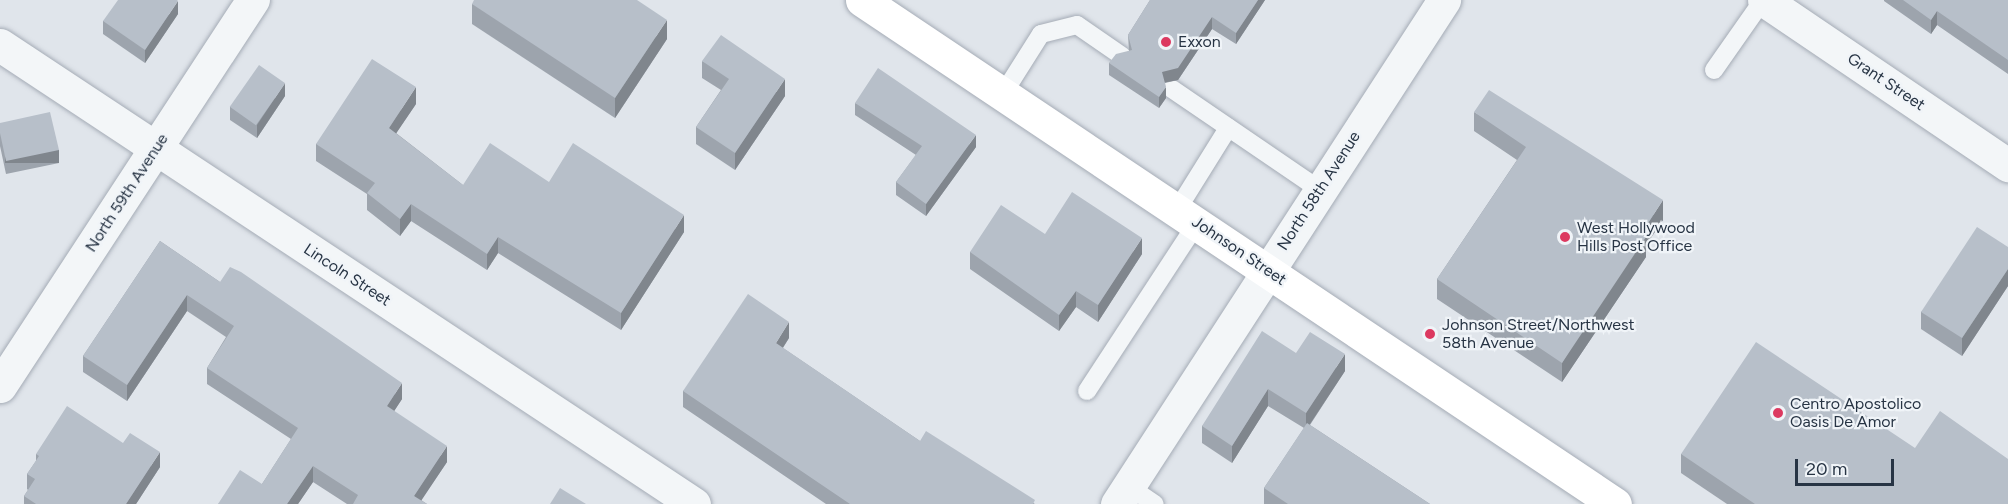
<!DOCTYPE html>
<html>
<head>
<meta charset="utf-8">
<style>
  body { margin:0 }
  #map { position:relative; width:2008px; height:504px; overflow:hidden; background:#e0e5eb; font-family:Figtree,sans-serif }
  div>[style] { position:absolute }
  .roads { filter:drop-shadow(0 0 2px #a5acb6) drop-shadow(0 0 2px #a5acb6) }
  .lane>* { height:18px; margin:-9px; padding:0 9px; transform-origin:9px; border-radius:9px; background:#f3f6f8 }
  .street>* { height:33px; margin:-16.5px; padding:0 16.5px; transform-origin:16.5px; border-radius:16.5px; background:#f3f6f8 }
  .secondary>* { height:33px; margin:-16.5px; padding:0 16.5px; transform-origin:16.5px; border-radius:16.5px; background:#fff }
  .wall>* { inset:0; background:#9da4ad }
  .shaded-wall>* { inset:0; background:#80868d; transform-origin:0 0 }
  .building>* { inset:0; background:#b7bfc9; transform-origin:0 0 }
  .dots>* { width:16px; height:16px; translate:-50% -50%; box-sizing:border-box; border:3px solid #f0f4f8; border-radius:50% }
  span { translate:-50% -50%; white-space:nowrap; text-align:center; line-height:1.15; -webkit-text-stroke:4.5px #f0f4f8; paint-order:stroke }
  .poi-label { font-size:16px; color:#273444 }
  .left { translate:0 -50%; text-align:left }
  .street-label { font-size:16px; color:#273444 }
  .scale { position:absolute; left:1795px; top:459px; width:99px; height:27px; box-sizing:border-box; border:3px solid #273444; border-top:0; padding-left:8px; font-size:18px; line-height:21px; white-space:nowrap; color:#273444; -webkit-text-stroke:4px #f0f4f8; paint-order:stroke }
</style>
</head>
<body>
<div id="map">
  <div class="roads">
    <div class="lane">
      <div style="left:1714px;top:70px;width:85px;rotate:-55deg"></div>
      <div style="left:1172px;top:89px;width:179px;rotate:34.3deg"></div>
      <div style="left:1003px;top:94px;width:71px;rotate:-57.7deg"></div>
      <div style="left:1041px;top:34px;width:37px;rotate:-14deg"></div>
      <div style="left:1077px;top:25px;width:55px;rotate:34.6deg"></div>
      <div style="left:1177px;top:210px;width:97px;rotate:-58.1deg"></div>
      <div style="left:1087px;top:391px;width:201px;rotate:-56.8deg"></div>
      <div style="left:1128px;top:486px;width:32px;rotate:34deg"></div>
    </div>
    <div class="street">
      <div style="left:1764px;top:0;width:295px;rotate:34.1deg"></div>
      <div style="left:0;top:45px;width:832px;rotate:33.48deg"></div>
      <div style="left:0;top:386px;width:462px;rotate:-56.8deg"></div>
      <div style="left:1117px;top:504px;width:601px;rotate:-57.02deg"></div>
    </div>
    <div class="secondary">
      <div style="left:862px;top:0;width:906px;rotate:33.8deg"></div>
    </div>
  </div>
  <div class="wall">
    <div style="clip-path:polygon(1150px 0,1265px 0,1236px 44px,1212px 29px,1178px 80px,1165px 83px,1166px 98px,1159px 108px,1109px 75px,1109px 63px,1129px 51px,1128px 35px)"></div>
    <div style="clip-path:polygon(1884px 0,2008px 0,2008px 74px,1937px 25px,1931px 34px,1884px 1px)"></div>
    <div style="clip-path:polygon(472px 4px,667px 39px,615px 118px,472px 24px)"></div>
    <div style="clip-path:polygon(178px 14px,145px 63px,103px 34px,103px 21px)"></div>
    <div style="clip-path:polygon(702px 61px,785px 96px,735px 170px,696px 144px,696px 127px,721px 90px,702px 78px)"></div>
    <div style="clip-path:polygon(285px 96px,257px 138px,230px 120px,230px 107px)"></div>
    <div style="clip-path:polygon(855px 103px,976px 147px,926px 216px,896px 195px,896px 182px,916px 155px,855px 115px)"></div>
    <div style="clip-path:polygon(416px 104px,396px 133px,463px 185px,549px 182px,684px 232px,621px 330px,498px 253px,487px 270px,411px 221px,400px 236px,367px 210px,367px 194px,316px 161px,316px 144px)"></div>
    <div style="clip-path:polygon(1474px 112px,1663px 220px,1646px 245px,1646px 257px,1562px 382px,1437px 299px,1437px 279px,1517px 160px,1474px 131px)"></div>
    <div style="clip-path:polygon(0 123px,59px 163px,6px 174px,0 146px)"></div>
    <div style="clip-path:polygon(1045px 234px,1142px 254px,1098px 322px,1076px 307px,1059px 331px,970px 269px,970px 252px)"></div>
    <div style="clip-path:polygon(160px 241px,220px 282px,402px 399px,394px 411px,447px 462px,421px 500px,427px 504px,347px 504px,313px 482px,298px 504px,218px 504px,262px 484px,291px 439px,207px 384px,207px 368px,226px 337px,187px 311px,127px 401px,83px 372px,83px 356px)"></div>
    <div style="clip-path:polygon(2008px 247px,2008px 286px,1962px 356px,1921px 329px,1921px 312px)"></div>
    <div style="clip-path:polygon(789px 338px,783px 348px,920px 441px,1035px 504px,826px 504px,683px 407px,683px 391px)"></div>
    <div style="clip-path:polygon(1296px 353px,1345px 371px,1310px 425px,1430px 504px,1264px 504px,1264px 488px,1304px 428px,1268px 406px,1232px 463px,1202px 443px,1202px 426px)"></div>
    <div style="clip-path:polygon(1915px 448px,2008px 504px,1727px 504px,1681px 473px,1681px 454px)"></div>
    <div style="clip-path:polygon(36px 454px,160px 467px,136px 504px,24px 504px,24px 496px,28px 490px,27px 489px,27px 474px,36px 461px)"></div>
  </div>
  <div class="shaded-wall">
    <div style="clip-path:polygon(1258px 0,1265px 0,1236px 44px,1236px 33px)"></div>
    <div style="clip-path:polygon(178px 1px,178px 14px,145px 63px,145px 50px)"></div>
    <div style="clip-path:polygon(1937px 11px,1937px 25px,1931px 34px,1931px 20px)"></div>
    <div style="clip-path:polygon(1212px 17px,1212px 29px,1178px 80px,1162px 83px,1162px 72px)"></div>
    <div style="clip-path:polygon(667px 20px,667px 39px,615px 118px,615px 98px)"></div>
    <div style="clip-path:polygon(785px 79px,785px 96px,735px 170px,735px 153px)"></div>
    <div style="clip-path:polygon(285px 83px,285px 96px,257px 138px,257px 125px)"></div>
    <div style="clip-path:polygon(416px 87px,416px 104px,389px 144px,389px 128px)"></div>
    <div style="clip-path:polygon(1166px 87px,1166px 98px,1159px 108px,1159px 97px)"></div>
    <div style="clip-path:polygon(976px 135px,976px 147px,926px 216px,926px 204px)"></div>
    <div style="left:59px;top:150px;width:13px;height:54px;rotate:90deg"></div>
    <div style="clip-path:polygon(1663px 200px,1663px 220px,1646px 245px,1646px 257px,1562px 382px,1562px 363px,1641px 234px)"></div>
    <div style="clip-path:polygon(411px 204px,411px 221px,400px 236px,400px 219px)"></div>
    <div style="clip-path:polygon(684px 215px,684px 232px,621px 330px,621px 313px)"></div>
    <div style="clip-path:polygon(498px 237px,498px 253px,487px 270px,487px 254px)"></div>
    <div style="clip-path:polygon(1142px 238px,1142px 254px,1098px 322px,1098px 305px)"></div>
    <div style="clip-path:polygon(2008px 269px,2008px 286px,1962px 356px,1962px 338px)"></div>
    <div style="clip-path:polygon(1076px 291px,1076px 307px,1059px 331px,1059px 315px)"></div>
    <div style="clip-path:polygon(187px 295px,187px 311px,127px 401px,127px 385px)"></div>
    <div style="clip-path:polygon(789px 322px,789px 338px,776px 358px,776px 343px)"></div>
    <div style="clip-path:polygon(1345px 354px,1345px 371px,1306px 430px,1306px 413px)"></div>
    <div style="clip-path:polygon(402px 383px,402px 399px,387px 422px,387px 406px)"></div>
    <div style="clip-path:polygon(1268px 389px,1268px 406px,1232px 463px,1232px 446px)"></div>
    <div style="clip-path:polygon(447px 446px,447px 462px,419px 504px,414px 496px)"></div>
    <div style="clip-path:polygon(160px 452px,160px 467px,136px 504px,126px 504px)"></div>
    <div style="clip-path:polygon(313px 466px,313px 482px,298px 504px,287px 504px)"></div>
  </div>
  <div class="building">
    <div style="clip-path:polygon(118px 0,177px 0,178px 1px,145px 50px,103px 21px)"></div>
    <div style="clip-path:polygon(474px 0,637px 0,667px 20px,615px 98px,472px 4px)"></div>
    <div style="clip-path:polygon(1150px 0,1258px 0,1236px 33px,1212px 17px,1178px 68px,1162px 72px,1166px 87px,1159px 97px,1109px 63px,1116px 54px,1132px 50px,1128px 35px)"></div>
    <div style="clip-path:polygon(1903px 0,2008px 0,2008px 60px,1937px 11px,1931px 20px)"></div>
    <div style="clip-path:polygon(721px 35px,785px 79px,735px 153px,696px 127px,729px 79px,702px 61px)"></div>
    <div style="clip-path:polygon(372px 59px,416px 87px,389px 128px,463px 185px,490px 143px,549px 182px,573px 143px,684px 215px,621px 313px,498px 237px,487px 254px,411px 204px,400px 219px,367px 193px,375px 183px,316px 144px)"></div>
    <div style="left:259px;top:65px;width:32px;height:51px;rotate:35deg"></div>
    <div style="clip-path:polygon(878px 68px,976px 135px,926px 204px,896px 182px,922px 146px,855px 103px)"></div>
    <div style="clip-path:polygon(1489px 90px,1663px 200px,1641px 234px,1646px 237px,1562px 363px,1437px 279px,1526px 147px,1474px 112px)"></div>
    <div style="clip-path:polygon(50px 112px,59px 150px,6px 161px,0 133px,0 123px)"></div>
    <div style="clip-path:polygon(1072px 192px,1142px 238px,1098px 305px,1076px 291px,1059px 315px,970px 252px,1001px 205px,1045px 234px)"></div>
    <div style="clip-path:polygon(1977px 227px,2008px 247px,2008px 269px,1962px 338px,1921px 312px)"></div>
    <div style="clip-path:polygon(160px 241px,220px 282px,230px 267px,241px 272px,402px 383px,387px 406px,447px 446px,414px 496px,427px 504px,353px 504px,358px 495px,313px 466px,287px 504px,218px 504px,240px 470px,262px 484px,298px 428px,207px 368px,234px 326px,187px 295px,127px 385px,83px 356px)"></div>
    <div style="clip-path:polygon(748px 294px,789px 322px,776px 343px,920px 441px,926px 431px,1035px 500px,1033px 504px,850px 504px,683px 391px)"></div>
    <div style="clip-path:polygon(1262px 331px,1296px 353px,1310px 332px,1345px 354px,1306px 413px,1268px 389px,1232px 446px,1202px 426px)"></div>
    <div style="clip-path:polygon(1756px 342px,1915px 448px,1940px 411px,2008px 459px,2008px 504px,1755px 504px,1681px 454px)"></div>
    <div style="clip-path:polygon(67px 406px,123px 443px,130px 433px,160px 452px,126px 504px,36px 504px,24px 496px,35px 479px,27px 474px,39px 456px,36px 454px)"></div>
    <div style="clip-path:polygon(1307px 423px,1430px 504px,1288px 504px,1264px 488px)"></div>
    <div style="clip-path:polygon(560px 488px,586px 504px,550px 504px)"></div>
  </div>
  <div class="dots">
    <div style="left:1166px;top:42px;background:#dc3960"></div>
    <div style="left:1565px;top:237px;background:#dc3960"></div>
    <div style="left:1430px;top:334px;background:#dc3960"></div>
    <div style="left:1778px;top:413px;background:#dc3960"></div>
  </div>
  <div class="poi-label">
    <span class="left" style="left:1178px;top:42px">Exxon</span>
    <span class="left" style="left:1577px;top:237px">West Hollywood<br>Hills Post Office</span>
    <span class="left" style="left:1442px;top:334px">Johnson Street/Northwest<br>58th Avenue</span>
    <span class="left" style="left:1790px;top:413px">Centro Apostolico<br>Oasis De Amor</span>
  </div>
  <div class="street-label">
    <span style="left:1886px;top:82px;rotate:34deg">Grant Street</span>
    <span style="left:1319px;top:191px;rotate:-57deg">North 58th Avenue</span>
    <span style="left:127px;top:193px;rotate:-57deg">North 59th Avenue</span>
    <span style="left:1239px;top:251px;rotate:34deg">Johnson Street</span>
    <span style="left:347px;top:275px;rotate:33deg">Lincoln Street</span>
  </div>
  <div class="scale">20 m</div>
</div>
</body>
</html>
